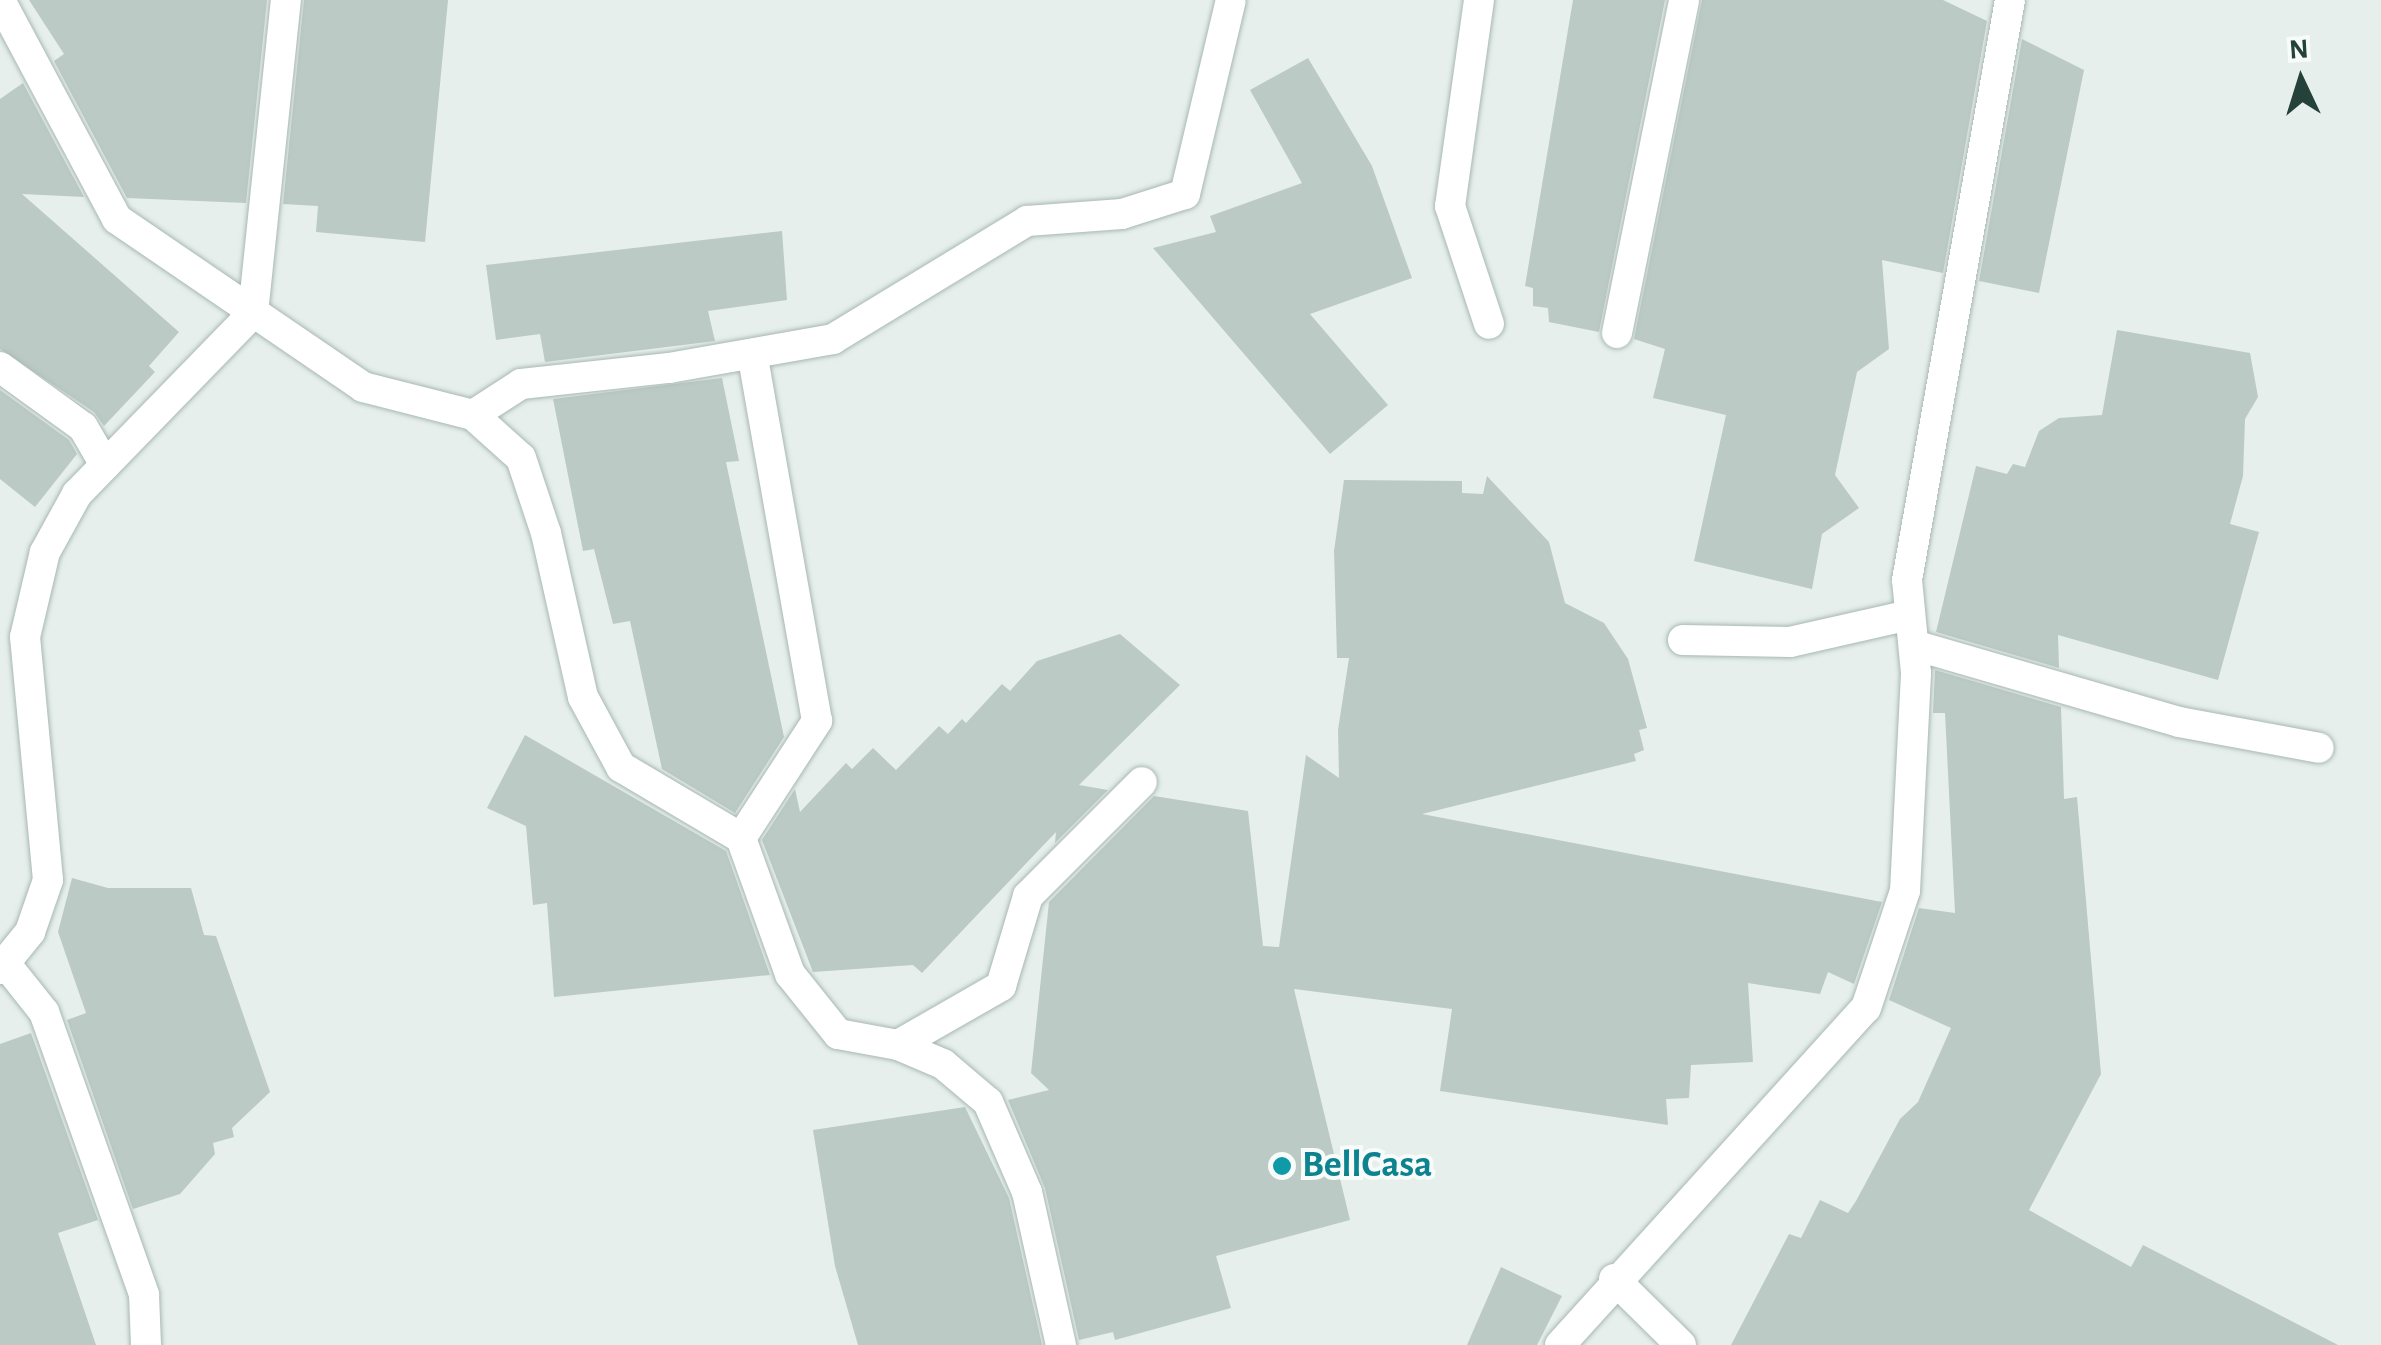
<!DOCTYPE html>
<html>
<head>
<meta charset="utf-8">
<style>
  body { margin:0 }
  #map { position:relative; width:2381px; height:1345px; overflow:hidden; background:#e6efeb; font-family:"Alegreya Sans",sans-serif }
  div>[style] { position:absolute }
  .building>* { inset:0; background:#bbcac4 }
  .roads { filter:drop-shadow(0 0 2px #a8b8b2) drop-shadow(0 0 2px #a8b8b2) }
  .service>* { height:30px; margin:-15px; padding:0 15px; transform-origin:15px; border-radius:15px; background:#fff }
  .minor>* { height:30px; margin:-15px; padding:0 15px; transform-origin:15px; border-radius:15px; background:#fff }
  .dots>* { width:28px; height:28px; translate:-50% -50%; box-sizing:border-box; border:5px solid #f7fbf9; border-radius:50% }
  span { translate:-50% -50%; white-space:nowrap; text-align:center; line-height:1.15; -webkit-text-stroke:8px #f7fbf9; paint-order:stroke }
  .culture-label { font-size:38px; color:#0d838f; font-weight:700 }
  .left { translate:0 -50%; text-align:left }
  .north { position:absolute; left:2251px; top:30px; width:100px; height:100px; -webkit-text-stroke:8px #f7fbf9; paint-order:stroke; rotate:356deg; font-size:28px; font-weight:700; line-height:40px; text-align:center; color:#24423a }
  .north::after { content:''; display:block; margin:auto; width:35px; height:45px; background:#24423a; clip-path:polygon(50% 0,100% 100%,50% 72%,0 100%) }
</style>
</head>
<body>
<div id="map">
  <div class="building">
    <div style="clip-path:polygon(29px 0,267px 0,246px 203px,127px 198px,54px 61px,64px 54px)"></div>
    <div style="clip-path:polygon(304px 0,448px 0,425px 242px,316px 232px,318px 206px,283px 204px)"></div>
    <div style="clip-path:polygon(1573px 0,1665px 0,1599px 332px,1549px 322px,1548px 308px,1533px 306px,1533px 288px,1525px 286px)"></div>
    <div style="clip-path:polygon(1702px 0,1943px 0,1987px 21px,1943px 273px,1882px 260px,1889px 349px,1857px 372px,1835px 475px,1859px 508px,1822px 534px,1812px 589px,1694px 561px,1726px 415px,1653px 398px,1665px 349px,1634px 339px)"></div>
    <div style="clip-path:polygon(2022px 39px,2084px 70px,2039px 293px,1979px 281px)"></div>
    <div style="clip-path:polygon(1308px 58px,1372px 166px,1412px 278px,1310px 314px,1388px 405px,1330px 454px,1153px 248px,1216px 232px,1210px 216px,1302px 183px,1250px 90px)"></div>
    <div style="clip-path:polygon(23px 83px,84px 197px,22px 194px,179px 332px,149px 366px,155px 372px,104px 426px,94px 412px,0 349px,0 99px)"></div>
    <div style="clip-path:polygon(782px 231px,787px 300px,708px 311px,715px 341px,545px 362px,540px 334px,496px 340px,486px 265px)"></div>
    <div style="clip-path:polygon(2117px 330px,2250px 353px,2258px 397px,2245px 419px,2243px 476px,2230px 524px,2259px 532px,2218px 680px,2058px 635px,2059px 668px,1936px 632px,1976px 466px,2007px 474px,2013px 464px,2025px 467px,2039px 431px,2059px 418px,2102px 415px)"></div>
    <div style="clip-path:polygon(722px 378px,739px 461px,726px 462px,784px 737px,735px 813px,662px 769px,630px 621px,613px 624px,594px 549px,583px 551px,553px 399px)"></div>
    <div style="clip-path:polygon(0 390px,69px 440px,77px 454px,35px 507px,0 479px)"></div>
    <div style="clip-path:polygon(1487px 476px,1549px 542px,1565px 603px,1604px 623px,1628px 659px,1647px 728px,1639px 730px,1644px 750px,1634px 754px,1636px 761px,1422px 814px,1882px 902px,1854px 984px,1828px 972px,1820px 994px,1748px 983px,1753px 1062px,1691px 1065px,1689px 1098px,1666px 1099px,1668px 1125px,1440px 1091px,1452px 1009px,1294px 989px,1350px 1220px,1216px 1256px,1231px 1308px,1115px 1340px,1113px 1332px,1079px 1340px,1045px 1188px,1008px 1100px,1049px 1090px,1031px 1073px,1049px 902px,1154px 796px,1248px 811px,1263px 946px,1279px 947px,1306px 755px,1339px 778px,1338px 730px,1349px 658px,1337px 658px,1334px 551px,1344px 480px,1462px 481px,1462px 493px,1483px 494px)"></div>
    <div style="clip-path:polygon(1120px 634px,1180px 685px,1079px 785px,1108px 790px,1055px 843px,1056px 832px,922px 973px,913px 965px,813px 972px,762px 840px,795px 789px,800px 812px,846px 763px,852px 769px,873px 748px,896px 770px,939px 726px,948px 734px,962px 719px,966px 723px,1002px 684px,1010px 691px,1037px 661px)"></div>
    <div style="clip-path:polygon(1935px 670px,2061px 707px,2064px 799px,2077px 797px,2101px 1074px,2029px 1210px,2131px 1267px,2143px 1245px,2338px 1345px,1731px 1345px,1789px 1234px,1801px 1238px,1820px 1200px,1848px 1213px,1856px 1201px,1900px 1119px,1918px 1102px,1951px 1028px,1889px 1000px,1919px 908px,1955px 913px,1945px 713px,1933px 713px)"></div>
    <div style="clip-path:polygon(525px 735px,726px 851px,770px 975px,554px 997px,547px 903px,533px 905px,526px 826px,487px 808px)"></div>
    <div style="clip-path:polygon(72px 878px,108px 888px,191px 888px,204px 935px,216px 936px,270px 1092px,232px 1128px,234px 1137px,213px 1143px,215px 1154px,180px 1194px,133px 1209px,67px 1020px,86px 1013px,58px 932px)"></div>
    <div style="clip-path:polygon(31px 1033px,98px 1220px,58px 1233px,96px 1345px,0 1345px,0 1044px)"></div>
    <div style="clip-path:polygon(965px 1107px,1009px 1198px,1042px 1345px,858px 1345px,835px 1266px,813px 1130px)"></div>
    <div style="clip-path:polygon(1501px 1267px,1562px 1296px,1537px 1345px,1467px 1345px)"></div>
  </div>
  <div class="roads">
    <div class="service">
      <div style="left:1479px;top:0;width:208px;rotate:98deg"></div>
      <div style="left:1450px;top:206px;width:124px;rotate:71.7deg"></div>
      <div style="left:253px;top:313px;width:315px;rotate:-84deg"></div>
      <div style="left:1617px;top:333px;width:340px;rotate:-78.6deg"></div>
      <div style="left:0;top:367px;width:102px;rotate:35.9deg"></div>
      <div style="left:83px;top:427px;width:44px;rotate:59.9deg"></div>
      <div style="left:1683px;top:640px;width:107px;rotate:1.1deg"></div>
      <div style="left:1790px;top:642px;width:123px;rotate:-12.7deg"></div>
      <div style="left:1914px;top:645px;width:276px;rotate:16.2deg"></div>
      <div style="left:2179px;top:722px;width:142px;rotate:10.5deg"></div>
      <div style="left:741px;top:838px;width:140px;rotate:-57deg"></div>
      <div style="left:817px;top:721px;width:373px;rotate:-100deg"></div>
      <div style="left:898px;top:1045px;width:119px;rotate:-29.8deg"></div>
      <div style="left:1001px;top:986px;width:94px;rotate:-73.3deg"></div>
      <div style="left:1028px;top:896px;width:161px;rotate:-45deg"></div>
    </div>
    <div class="minor">
      <div style="left:0;top:0;width:248px;rotate:61.9deg"></div>
      <div style="left:117px;top:219px;width:298px;rotate:34.3deg"></div>
      <div style="left:363px;top:387px;width:114px;rotate:14.3deg"></div>
      <div style="left:473px;top:415px;width:64px;rotate:41.9deg"></div>
      <div style="left:521px;top:458px;width:79px;rotate:71.6deg"></div>
      <div style="left:546px;top:533px;width:168px;rotate:77.3deg"></div>
      <div style="left:583px;top:697px;width:80px;rotate:61.5deg"></div>
      <div style="left:621px;top:767px;width:139px;rotate:30.6deg"></div>
      <div style="left:741px;top:838px;width:145px;rotate:70.2deg"></div>
      <div style="left:790px;top:974px;width:77px;rotate:51.3deg"></div>
      <div style="left:838px;top:1034px;width:61px;rotate:10.4deg"></div>
      <div style="left:898px;top:1045px;width:49px;rotate:22.9deg"></div>
      <div style="left:943px;top:1064px;width:59px;rotate:40.2deg"></div>
      <div style="left:988px;top:1102px;width:98px;rotate:66.6deg"></div>
      <div style="left:1027px;top:1192px;width:157px;rotate:77.5deg"></div>
      <div style="left:473px;top:415px;width:57px;rotate:-32.9deg"></div>
      <div style="left:521px;top:384px;width:149px;rotate:-6.2deg"></div>
      <div style="left:669px;top:368px;width:167px;rotate:-10deg"></div>
      <div style="left:833px;top:339px;width:227px;rotate:-31.3deg"></div>
      <div style="left:1027px;top:221px;width:95px;rotate:-4.2deg"></div>
      <div style="left:1122px;top:214px;width:66px;rotate:-17.6deg"></div>
      <div style="left:1185px;top:194px;width:199px;rotate:-76.7deg"></div>
      <div style="left:5px;top:963px;width:63px;rotate:51.5deg"></div>
      <div style="left:44px;top:1012px;width:300px;rotate:70.5deg"></div>
      <div style="left:144px;top:1295px;width:50px;rotate:87.7deg"></div>
      <div style="left:0;top:969px;width:48px;rotate:-51deg"></div>
      <div style="left:30px;top:932px;width:55px;rotate:-70.9deg"></div>
      <div style="left:48px;top:880px;width:244px;rotate:-95.4deg"></div>
      <div style="left:25px;top:637px;width:87px;rotate:-76.8deg"></div>
      <div style="left:45px;top:552px;width:66px;rotate:-61.1deg"></div>
      <div style="left:77px;top:494px;width:252px;rotate:-45.8deg"></div>
      <div style="left:1614px;top:1279px;width:94px;rotate:44.6deg"></div>
      <div style="left:1560px;top:1345px;width:455px;rotate:-47.8deg"></div>
      <div style="left:1866px;top:1008px;width:123px;rotate:-71.6deg"></div>
      <div style="left:1905px;top:891px;width:218px;rotate:-87.1deg"></div>
      <div style="left:1916px;top:673px;width:93px;rotate:-95.5deg"></div>
      <div style="left:1907px;top:580px;width:589px;rotate:-79.93deg"></div>
    </div>
  </div>
  <div class="dots">
    <div style="left:1282px;top:1166px;background:#0f9aa8"></div>
  </div>
  <div class="culture-label">
    <span class="left" style="left:1302px;top:1166px">BellCasa</span>
  </div>
  <div class="north">N</div>
</div>
</body>
</html>
